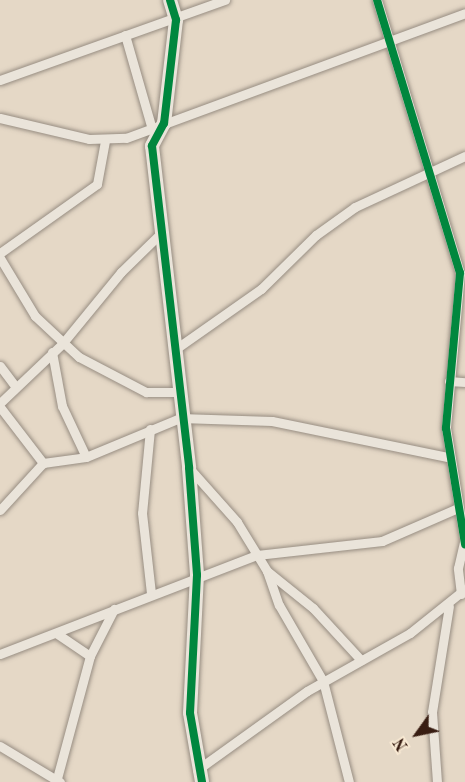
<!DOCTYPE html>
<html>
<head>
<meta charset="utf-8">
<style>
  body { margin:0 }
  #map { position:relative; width:465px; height:782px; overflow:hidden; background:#e5d8c6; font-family:"Old Standard TT",serif }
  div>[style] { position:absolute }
  .roads { filter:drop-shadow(0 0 2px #978d82) drop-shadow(0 0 2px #978d82) }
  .street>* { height:9px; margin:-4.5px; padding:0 4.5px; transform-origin:4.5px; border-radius:4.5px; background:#eae4da }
  .secondary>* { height:14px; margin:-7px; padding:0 7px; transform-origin:7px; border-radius:7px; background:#eae4da }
  .cycleway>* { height:8px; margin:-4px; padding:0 4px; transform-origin:4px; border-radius:4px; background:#00873e }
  span { translate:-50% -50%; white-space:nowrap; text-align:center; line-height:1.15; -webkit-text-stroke:4.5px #f7e8d2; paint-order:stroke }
  .north { position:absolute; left:387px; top:704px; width:60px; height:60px; -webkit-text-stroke:4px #f7e8d2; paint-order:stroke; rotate:237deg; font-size:16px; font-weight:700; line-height:24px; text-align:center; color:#381d12 }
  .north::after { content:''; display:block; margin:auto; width:21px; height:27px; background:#381d12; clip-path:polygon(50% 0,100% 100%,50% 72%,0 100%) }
</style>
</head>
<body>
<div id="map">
  <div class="roads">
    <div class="street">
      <div style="left:377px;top:0;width:285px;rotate:73.1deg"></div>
      <div style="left:460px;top:273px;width:156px;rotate:95.2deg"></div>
      <div style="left:446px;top:428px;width:118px;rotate:80.7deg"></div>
      <div style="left:125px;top:35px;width:98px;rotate:74deg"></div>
      <div style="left:0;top:80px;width:239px;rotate:-19.6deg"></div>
      <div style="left:0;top:118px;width:91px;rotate:13.3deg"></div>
      <div style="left:89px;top:139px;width:37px;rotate:-2deg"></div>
      <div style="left:126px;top:138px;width:361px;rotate:-20.2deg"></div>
      <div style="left:0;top:253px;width:119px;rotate:-35.4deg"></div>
      <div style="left:97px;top:184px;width:44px;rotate:-79.5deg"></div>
      <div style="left:0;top:258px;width:68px;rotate:58.9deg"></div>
      <div style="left:35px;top:316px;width:60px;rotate:43deg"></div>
      <div style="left:79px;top:357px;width:76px;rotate:27.6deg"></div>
      <div style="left:146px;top:392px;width:36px"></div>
      <div style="left:177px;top:348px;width:103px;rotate:-35.1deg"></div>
      <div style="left:261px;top:289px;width:77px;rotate:-44.5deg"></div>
      <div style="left:316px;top:235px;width:48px;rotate:-35.7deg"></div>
      <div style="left:355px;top:207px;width:121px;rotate:-24.9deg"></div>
      <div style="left:52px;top:352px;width:55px;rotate:79.5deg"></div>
      <div style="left:62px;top:406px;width:56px;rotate:64.8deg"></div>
      <div style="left:0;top:366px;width:26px;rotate:53deg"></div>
      <div style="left:449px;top:381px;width:16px;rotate:4deg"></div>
      <div style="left:0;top:403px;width:86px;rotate:-43.6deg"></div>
      <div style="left:62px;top:344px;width:93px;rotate:-50.7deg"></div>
      <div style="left:121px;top:272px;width:56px;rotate:-44.3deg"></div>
      <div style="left:0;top:407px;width:71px;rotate:52.5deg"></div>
      <div style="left:150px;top:429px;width:84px;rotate:95.4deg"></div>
      <div style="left:142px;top:513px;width:81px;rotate:83.6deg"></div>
      <div style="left:190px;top:469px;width:71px;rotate:48.4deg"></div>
      <div style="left:237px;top:522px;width:57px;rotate:58.5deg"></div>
      <div style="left:267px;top:571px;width:59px;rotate:38.8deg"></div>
      <div style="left:313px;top:608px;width:71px;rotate:47.3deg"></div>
      <div style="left:0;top:510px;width:64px;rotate:-47.5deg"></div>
      <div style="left:43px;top:463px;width:43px;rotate:-7.9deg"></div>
      <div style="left:86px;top:457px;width:102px;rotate:-22.5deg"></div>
      <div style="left:180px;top:418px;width:92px;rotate:1.9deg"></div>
      <div style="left:272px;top:421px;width:179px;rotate:11.6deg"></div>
      <div style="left:267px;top:571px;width:36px;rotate:71deg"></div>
      <div style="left:279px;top:605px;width:88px;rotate:59.9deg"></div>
      <div style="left:323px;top:681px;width:104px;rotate:75.6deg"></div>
      <div style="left:461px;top:594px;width:26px;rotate:-97deg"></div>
      <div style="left:458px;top:568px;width:27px;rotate:-77deg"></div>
      <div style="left:56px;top:633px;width:41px;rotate:34.1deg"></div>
      <div style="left:0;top:654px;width:275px;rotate:-21.1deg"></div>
      <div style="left:257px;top:555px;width:126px;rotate:-6.4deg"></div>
      <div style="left:382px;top:541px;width:83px;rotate:-23.5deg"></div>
      <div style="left:0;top:746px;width:70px;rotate:31deg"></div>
      <div style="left:197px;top:770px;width:135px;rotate:-35.7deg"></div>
      <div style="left:307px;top:691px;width:118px;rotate:-29.4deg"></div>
      <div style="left:410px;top:633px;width:70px;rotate:-38.7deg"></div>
      <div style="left:56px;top:782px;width:131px;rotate:-74.9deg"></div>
      <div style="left:90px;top:656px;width:53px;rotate:-62.9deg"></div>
      <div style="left:437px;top:782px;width:70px;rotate:-94.1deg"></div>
      <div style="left:432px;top:712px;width:107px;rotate:-80.9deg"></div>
    </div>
    <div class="secondary">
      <div style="left:170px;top:0;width:21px;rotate:73deg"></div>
      <div style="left:176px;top:20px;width:104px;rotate:96.6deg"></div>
      <div style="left:164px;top:123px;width:26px;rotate:118deg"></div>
      <div style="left:152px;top:146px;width:324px;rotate:83.4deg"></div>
      <div style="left:189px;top:468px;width:107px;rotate:85.7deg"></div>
      <div style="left:197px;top:575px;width:138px;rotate:92.9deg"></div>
      <div style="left:190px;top:713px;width:70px;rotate:80.1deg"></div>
    </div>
  </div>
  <div class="cycleway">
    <div style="left:170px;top:0;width:21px;rotate:73deg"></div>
    <div style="left:176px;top:20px;width:104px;rotate:96.6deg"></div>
    <div style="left:164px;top:123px;width:26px;rotate:118deg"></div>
    <div style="left:152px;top:146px;width:324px;rotate:83.4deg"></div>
    <div style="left:189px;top:468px;width:107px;rotate:85.7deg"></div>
    <div style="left:197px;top:575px;width:138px;rotate:92.9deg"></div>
    <div style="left:190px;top:713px;width:70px;rotate:80.1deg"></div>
    <div style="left:377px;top:0;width:285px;rotate:73.1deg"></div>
    <div style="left:460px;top:273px;width:156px;rotate:95.2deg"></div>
    <div style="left:446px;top:428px;width:118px;rotate:80.7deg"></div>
  </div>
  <div class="north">N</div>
</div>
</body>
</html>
